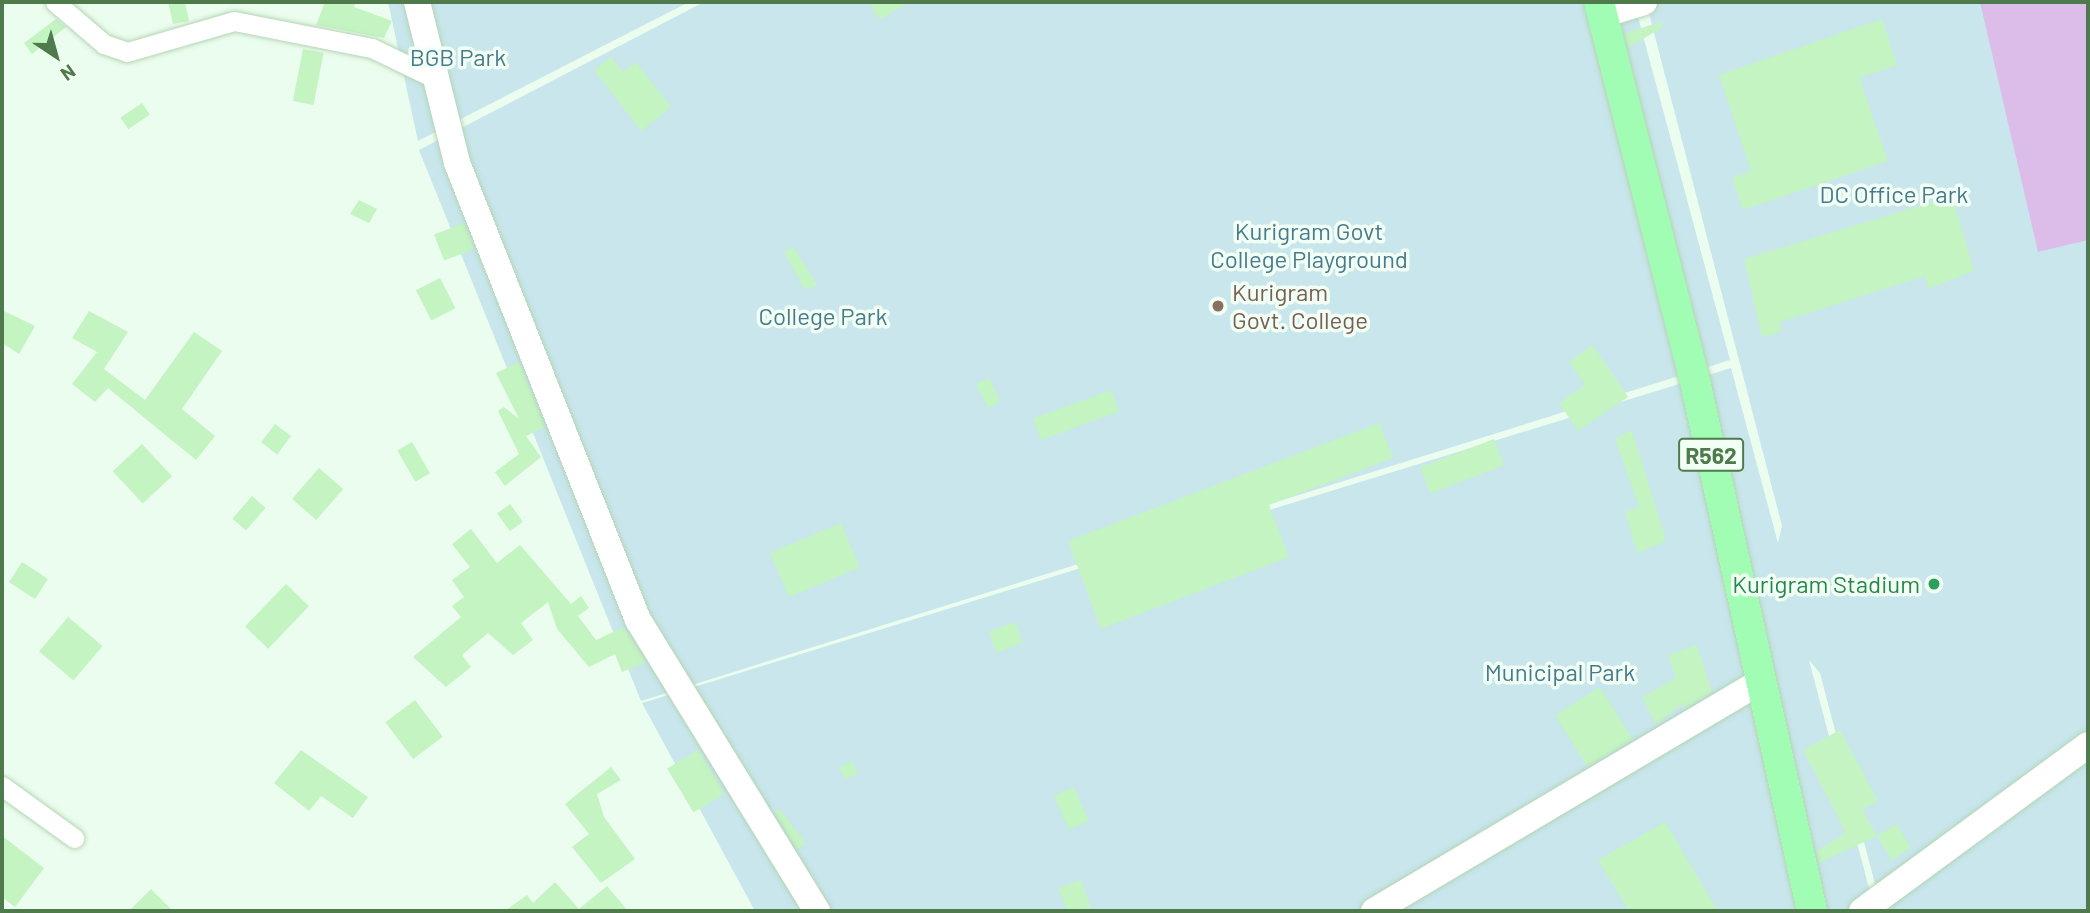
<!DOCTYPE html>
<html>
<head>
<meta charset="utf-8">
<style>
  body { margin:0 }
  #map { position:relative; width:2090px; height:913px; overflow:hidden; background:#ebfdee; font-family:Barlow,sans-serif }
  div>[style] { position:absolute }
  .green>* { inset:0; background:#c8e6ec }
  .water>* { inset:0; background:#dcbde9 }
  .building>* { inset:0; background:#c3f4c1; transform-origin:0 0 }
  .roads { filter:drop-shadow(0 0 2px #b5d5b5) drop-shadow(0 0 2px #b5d5b5) }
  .street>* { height:19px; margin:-9.5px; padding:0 9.5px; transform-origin:9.5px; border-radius:9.5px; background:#fff }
  .secondary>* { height:26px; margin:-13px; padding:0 13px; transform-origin:13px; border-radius:13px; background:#fff }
  .primary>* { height:30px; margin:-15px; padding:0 15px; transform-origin:15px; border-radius:15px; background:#a2fdb4 }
  .dots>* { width:19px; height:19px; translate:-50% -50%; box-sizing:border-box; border:4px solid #f2fff4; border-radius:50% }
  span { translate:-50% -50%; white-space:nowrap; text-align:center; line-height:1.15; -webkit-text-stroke:7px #f2fff4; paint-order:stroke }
  .shield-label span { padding:2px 5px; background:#f2fff4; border:2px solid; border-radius:5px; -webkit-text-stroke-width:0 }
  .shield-label { font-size:23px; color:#4f7a4c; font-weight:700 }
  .park-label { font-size:24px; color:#487a8d }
  .education-label { font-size:24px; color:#785e54 }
  .left { translate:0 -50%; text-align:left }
  .leisure-label { font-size:24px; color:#27864d }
  .right { translate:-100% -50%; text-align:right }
  .frame { position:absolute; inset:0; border:4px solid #4f7a4c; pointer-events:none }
  .north { position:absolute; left:21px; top:21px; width:70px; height:70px; -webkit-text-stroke:5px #f2fff4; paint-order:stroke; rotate:144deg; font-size:19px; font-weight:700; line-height:28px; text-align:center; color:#4f7a4c }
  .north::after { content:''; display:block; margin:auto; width:24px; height:32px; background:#4f7a4c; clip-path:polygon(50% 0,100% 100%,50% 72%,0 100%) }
</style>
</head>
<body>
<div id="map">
  <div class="green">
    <div style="clip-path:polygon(388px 2px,689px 2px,418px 141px)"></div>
    <div style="clip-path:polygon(704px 2px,1634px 2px,1730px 360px,641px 701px,419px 150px)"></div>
    <div style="clip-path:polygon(1646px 2px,2088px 2px,2088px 911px,1882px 911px,1820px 673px,1809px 660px,1875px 911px,755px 911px,642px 703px,1731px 368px,1778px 543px,1782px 526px)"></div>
  </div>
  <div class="water">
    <div style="clip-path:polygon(1980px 2px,2088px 2px,2088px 240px,2038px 252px)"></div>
  </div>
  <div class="building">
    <div style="clip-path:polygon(168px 2px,185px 2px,189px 21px,173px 24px)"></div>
    <div style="clip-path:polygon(325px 2px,356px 2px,354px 7px,392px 21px,384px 38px,316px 25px)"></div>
    <div style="clip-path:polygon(868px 2px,909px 2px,880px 20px)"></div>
    <div style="clip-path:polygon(56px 19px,66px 27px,32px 54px,24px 43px)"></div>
    <div style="clip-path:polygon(1882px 19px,1897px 65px,1859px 78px,1888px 161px,1743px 210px,1732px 178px,1751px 171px,1719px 75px)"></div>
    <div style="clip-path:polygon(1661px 22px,1663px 27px,1629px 47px,1625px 33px)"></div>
    <div style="left:303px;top:49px;width:21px;height:53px;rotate:11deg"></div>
    <div style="clip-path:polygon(611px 57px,623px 72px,636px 62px,671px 107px,641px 131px,594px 70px)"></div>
    <div style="left:142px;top:103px;width:14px;height:26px;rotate:56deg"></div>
    <div style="clip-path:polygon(1952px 196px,1974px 271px,1928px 289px,1925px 276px,1780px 322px,1781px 332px,1762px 337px,1744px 259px)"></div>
    <div style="clip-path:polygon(359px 200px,377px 209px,369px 223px,350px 214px)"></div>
    <div style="left:464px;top:223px;width:28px;height:32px;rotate:69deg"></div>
    <div style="clip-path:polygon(794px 247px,817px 285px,805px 290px,784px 252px)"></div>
    <div style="left:440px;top:278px;width:34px;height:27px;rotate:63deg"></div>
    <div style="clip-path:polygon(2px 310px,35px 326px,19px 354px,2px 343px)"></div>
    <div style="clip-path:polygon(89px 311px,128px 332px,104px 369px,145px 400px,194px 332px,222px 351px,182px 409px,215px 436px,196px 460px,108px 388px,95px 402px,72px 384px,97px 352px,72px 338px)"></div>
    <div style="clip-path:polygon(1593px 345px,1628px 397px,1578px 431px,1559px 403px,1585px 385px,1569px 362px)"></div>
    <div style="clip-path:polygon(519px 362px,545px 427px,526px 436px,541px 457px,505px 486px,495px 472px,519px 454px,498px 411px,504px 407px,519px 419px,496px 373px)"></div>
    <div style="left:989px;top:378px;width:26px;height:14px;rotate:65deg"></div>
    <div style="left:1111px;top:390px;width:23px;height:83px;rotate:70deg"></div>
    <div style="clip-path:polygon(1379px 423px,1393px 458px,1269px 505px,1289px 557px,1101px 629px,1068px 541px)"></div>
    <div style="left:275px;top:424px;width:20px;height:23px;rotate:37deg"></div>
    <div style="clip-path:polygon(1632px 430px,1666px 541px,1637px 553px,1625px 512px,1639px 507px,1615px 439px)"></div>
    <div style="left:1494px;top:439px;width:28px;height:79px;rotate:69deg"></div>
    <div style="left:412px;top:442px;width:36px;height:17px;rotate:60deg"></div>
    <div style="left:142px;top:444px;width:44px;height:40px;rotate:47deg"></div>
    <div style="left:319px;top:468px;width:32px;height:41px;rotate:41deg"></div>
    <div style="left:252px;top:496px;width:18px;height:30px;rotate:41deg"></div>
    <div style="left:510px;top:504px;width:22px;height:16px;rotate:54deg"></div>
    <div style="left:841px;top:523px;width:48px;height:77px;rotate:67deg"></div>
    <div style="clip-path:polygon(471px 529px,497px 563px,520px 545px,571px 604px,581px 596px,589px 608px,578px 616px,596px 640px,624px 627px,646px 662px,622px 672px,615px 654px,589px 667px,557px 629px,548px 602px,521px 623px,533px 640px,513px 655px,488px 633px,462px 655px,471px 667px,446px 687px,413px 657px,461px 617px,452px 606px,464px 597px,452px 580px,470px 567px,452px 544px)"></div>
    <div style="left:22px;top:562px;width:31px;height:24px;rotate:33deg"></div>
    <div style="left:286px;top:584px;width:32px;height:59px;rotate:44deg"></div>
    <div style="left:68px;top:617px;width:45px;height:45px;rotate:40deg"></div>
    <div style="left:1015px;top:622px;width:22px;height:28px;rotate:69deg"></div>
    <div style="clip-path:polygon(1697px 645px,1712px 692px,1683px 709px,1682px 703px,1656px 725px,1642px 697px,1676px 678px,1668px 655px)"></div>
    <div style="left:1600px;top:687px;width:61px;height:53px;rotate:58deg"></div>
    <div style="left:415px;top:700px;width:46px;height:37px;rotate:53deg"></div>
    <div style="clip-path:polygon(1840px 730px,1878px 801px,1862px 809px,1877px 836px,1819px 863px,1817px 851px,1846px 833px,1803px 750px)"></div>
    <div style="clip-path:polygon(301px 750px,368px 797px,353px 818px,321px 796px,309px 811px,274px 783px)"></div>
    <div style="left:698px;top:750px;width:51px;height:36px;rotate:59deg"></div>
    <div style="left:852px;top:761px;width:14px;height:14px;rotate:65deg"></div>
    <div style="clip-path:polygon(611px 767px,621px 780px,597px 794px,604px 817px,635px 859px,601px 883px,572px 847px,589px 834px,565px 804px)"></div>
    <div style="left:1074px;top:787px;width:37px;height:22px;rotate:66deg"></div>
    <div style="clip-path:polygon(779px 809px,806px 843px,797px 849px,775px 812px)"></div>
    <div style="clip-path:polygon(1665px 822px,1718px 911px,1629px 911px,1598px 860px)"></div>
    <div style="left:1897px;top:824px;width:28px;height:23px;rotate:60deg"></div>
    <div style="clip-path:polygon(2px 836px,44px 868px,15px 907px,2px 897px)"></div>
    <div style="clip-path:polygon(1081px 880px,1091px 908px,1067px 911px,1058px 888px)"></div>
    <div style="clip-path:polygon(555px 882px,579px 909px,607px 886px,628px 911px,505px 911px,527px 895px,533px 903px)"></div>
    <div style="clip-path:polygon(151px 889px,173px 911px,129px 911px)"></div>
  </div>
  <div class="roads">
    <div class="street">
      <div style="left:55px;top:2px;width:65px;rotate:40.6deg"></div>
      <div style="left:104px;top:44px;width:24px;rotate:19deg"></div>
      <div style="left:127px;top:52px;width:111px;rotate:-16.2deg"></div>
      <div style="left:234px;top:21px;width:141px;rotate:11.1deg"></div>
      <div style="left:372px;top:48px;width:71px;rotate:25.8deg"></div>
      <div style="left:2px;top:786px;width:89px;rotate:35.8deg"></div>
    </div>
    <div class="secondary">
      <div style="left:417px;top:2px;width:166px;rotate:76deg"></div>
      <div style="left:457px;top:163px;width:492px;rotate:68.4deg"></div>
      <div style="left:638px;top:620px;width:342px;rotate:58.4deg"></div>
      <div style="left:1602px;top:15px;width:44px;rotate:-17.2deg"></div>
      <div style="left:1374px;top:911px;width:447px;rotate:-30.7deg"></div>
      <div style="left:1862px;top:911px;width:280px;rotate:-36.3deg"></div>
    </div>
    <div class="primary">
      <div style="left:1599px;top:2px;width:391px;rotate:75.8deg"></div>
      <div style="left:1695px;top:381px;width:543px;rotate:77.55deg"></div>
    </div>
  </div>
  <div class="dots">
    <div style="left:1218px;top:306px;background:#8d6e63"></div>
    <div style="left:1934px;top:584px;background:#2e9e5b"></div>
  </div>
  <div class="shield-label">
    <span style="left:1711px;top:455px">R562</span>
  </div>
  <div class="park-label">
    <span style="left:458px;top:57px">BGB Park</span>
    <span style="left:1894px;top:194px">DC Office Park</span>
    <span style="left:1309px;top:245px">Kurigram Govt<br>College Playground</span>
    <span style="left:823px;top:316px">College Park</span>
    <span style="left:1560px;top:672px">Municipal Park</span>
  </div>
  <div class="education-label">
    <span class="left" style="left:1232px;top:306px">Kurigram<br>Govt. College</span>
  </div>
  <div class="leisure-label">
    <span class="right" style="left:1920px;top:584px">Kurigram Stadium</span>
  </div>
  <div class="frame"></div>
  <div class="north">N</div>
</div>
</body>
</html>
